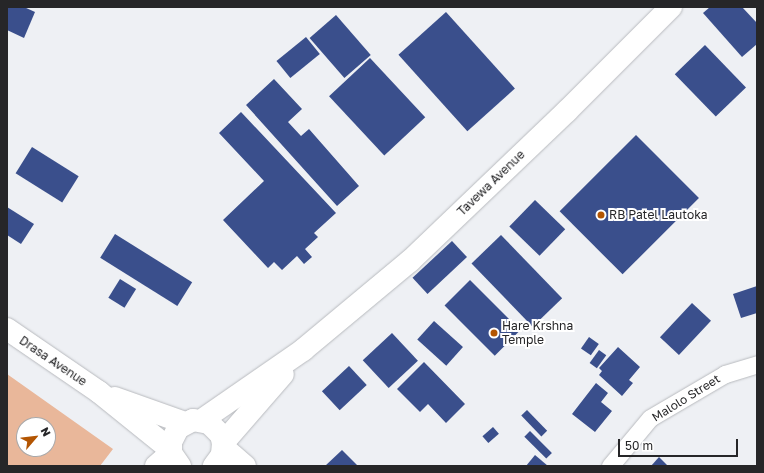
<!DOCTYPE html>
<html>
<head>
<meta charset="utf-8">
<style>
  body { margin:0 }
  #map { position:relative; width:764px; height:473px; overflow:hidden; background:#eef0f4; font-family:"Golos Text",sans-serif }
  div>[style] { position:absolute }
  .green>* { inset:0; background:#e9b79a }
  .building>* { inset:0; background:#3a4f8c; transform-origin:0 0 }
  .roads { filter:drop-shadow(0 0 1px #b8babe) drop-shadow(0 0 1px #b8babe) }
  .street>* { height:17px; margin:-8.5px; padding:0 8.5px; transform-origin:8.5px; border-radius:8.5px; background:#fff }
  .secondary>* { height:22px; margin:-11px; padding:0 11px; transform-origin:11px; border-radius:11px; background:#fff }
  .highway>* { height:22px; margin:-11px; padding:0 11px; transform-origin:11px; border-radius:11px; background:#fff }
  .dots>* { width:11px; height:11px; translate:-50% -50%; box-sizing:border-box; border:2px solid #fff; border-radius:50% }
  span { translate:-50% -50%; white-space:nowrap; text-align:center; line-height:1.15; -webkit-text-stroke:4px #fff; paint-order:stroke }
  .street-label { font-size:12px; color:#262628 }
  .poi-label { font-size:12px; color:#262628 }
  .left { translate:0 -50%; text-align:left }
  .frame { position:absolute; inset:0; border:8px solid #262628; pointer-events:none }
  .north { position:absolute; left:16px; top:417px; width:40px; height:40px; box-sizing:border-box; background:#fff; border:1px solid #a8a8a9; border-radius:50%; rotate:62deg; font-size:11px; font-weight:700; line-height:16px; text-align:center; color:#262628 }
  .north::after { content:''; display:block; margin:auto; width:14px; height:18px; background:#b35502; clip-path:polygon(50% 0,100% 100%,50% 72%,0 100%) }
  .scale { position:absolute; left:618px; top:439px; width:120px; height:18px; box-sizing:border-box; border:2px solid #262628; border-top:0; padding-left:5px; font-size:12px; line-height:14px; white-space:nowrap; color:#262628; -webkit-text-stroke:3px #fff; paint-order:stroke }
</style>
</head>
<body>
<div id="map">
  <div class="green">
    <div style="clip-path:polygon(evenodd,7px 374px,113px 449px,100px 466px,7px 466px,7px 374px,24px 425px,48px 425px,48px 449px,24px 449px,24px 425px)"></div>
  </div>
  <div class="building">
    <div style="clip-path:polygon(7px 7px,24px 7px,35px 12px,24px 38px,7px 30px)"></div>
    <div style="clip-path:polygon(710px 7px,742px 7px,757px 23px,757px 44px,742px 57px,703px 13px)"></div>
    <div style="left:446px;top:12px;width:103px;height:64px;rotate:48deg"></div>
    <div style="left:336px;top:15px;width:53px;height:35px;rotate:49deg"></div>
    <div style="left:306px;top:37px;width:22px;height:38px;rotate:51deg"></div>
    <div style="left:705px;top:45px;width:59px;height:42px;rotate:46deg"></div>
    <div style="left:370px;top:58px;width:81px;height:56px;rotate:47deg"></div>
    <div style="clip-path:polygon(274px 79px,302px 109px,288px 122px,301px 136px,309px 129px,359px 186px,337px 206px,246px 105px)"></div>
    <div style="clip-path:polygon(241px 112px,336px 213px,314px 233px,318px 237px,305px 249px,312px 257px,304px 264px,297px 256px,282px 270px,274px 262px,268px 268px,223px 220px,264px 181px,219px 133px)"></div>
    <div style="left:636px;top:135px;width:89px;height:108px;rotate:45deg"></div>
    <div style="left:32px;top:147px;width:55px;height:31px;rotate:32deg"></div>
    <div style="left:535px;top:200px;width:42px;height:37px;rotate:44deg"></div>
    <div style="clip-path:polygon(7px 207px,34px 224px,21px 244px,7px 235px)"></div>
    <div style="left:115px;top:234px;width:91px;height:28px;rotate:32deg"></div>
    <div style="left:501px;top:235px;width:88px;height:41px;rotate:46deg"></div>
    <div style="left:452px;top:241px;width:22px;height:54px;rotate:47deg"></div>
    <div style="left:120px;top:279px;width:19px;height:22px;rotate:32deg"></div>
    <div style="left:470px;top:280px;width:71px;height:36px;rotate:45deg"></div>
    <div style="clip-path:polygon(757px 286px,757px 313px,741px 318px,733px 294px)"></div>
    <div style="left:692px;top:303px;width:26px;height:47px;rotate:43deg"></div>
    <div style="left:434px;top:321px;width:39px;height:25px;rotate:42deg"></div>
    <div style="left:392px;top:333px;width:38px;height:40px;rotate:47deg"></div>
    <div style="left:589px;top:337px;width:12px;height:14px;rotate:35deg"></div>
    <div style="clip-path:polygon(618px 347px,640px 367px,629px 380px,633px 383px,622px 396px,599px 375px,602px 371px,599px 368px)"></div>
    <div style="left:599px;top:350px;width:9px;height:16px;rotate:36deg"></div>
    <div style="clip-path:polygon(424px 362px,465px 404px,446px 423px,428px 404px,420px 412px,397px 389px)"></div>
    <div style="left:349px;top:366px;width:26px;height:37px;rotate:47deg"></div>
    <div style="clip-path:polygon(596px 383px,608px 393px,601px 402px,612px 411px,595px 432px,572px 414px)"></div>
    <div style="left:527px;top:410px;width:29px;height:8px;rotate:46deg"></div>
    <div style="left:493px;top:427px;width:9px;height:14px;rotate:49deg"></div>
    <div style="left:530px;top:431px;width:31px;height:8px;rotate:45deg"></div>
    <div style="clip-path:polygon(342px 450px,358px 466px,325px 466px)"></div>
    <div style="clip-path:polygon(535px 455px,548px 466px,526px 466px)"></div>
    <div style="clip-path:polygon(659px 457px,668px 466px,651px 466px)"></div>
  </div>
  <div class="roads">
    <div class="street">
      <div style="left:610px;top:466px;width:62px;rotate:-50.2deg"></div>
      <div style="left:650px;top:418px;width:87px;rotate:-30.4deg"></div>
      <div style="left:725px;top:374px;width:34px;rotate:-17deg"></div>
    </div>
    <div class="secondary">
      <div style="left:202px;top:420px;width:123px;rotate:-34.7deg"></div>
      <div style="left:303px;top:350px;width:139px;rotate:-39.8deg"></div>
      <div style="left:410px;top:261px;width:217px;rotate:-43.7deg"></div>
      <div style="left:567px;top:111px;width:147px;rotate:-45deg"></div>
      <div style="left:223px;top:443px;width:91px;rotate:-49deg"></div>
      <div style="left:156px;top:466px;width:20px;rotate:-41deg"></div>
    </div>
    <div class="highway">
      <div style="left:7px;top:329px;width:112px;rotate:34.4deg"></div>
      <div style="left:99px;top:392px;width:92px;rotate:38.9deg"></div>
      <div style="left:115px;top:398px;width:74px;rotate:19.7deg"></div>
      <div style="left:223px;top:447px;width:29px;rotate:41deg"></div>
      <div style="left:180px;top:466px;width:16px;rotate:-125deg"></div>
      <div style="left:171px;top:453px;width:11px;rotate:-90deg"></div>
      <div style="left:171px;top:442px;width:16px;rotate:-63deg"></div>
      <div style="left:178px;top:428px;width:17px;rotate:-28deg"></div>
      <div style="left:193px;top:420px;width:16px;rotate:11deg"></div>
      <div style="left:209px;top:423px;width:17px;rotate:45deg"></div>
      <div style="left:221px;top:435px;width:8px;rotate:76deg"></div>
      <div style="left:223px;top:443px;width:12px;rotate:95deg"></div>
      <div style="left:222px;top:455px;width:14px;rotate:126deg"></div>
    </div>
  </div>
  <div class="dots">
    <div style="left:601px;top:215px;background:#b35502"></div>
    <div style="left:494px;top:333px;background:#b35502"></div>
  </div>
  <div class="street-label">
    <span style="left:491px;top:183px;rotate:-44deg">Tavewa Avenue</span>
    <span style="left:53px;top:361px;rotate:34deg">Drasa Avenue</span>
    <span style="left:686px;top:398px;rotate:-32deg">Malolo Street</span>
  </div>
  <div class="poi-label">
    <span class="left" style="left:609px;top:215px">RB Patel Lautoka</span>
    <span class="left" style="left:502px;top:333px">Hare Krshna<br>Temple</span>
  </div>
  <div class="frame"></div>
  <div class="north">N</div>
  <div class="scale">50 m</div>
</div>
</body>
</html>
